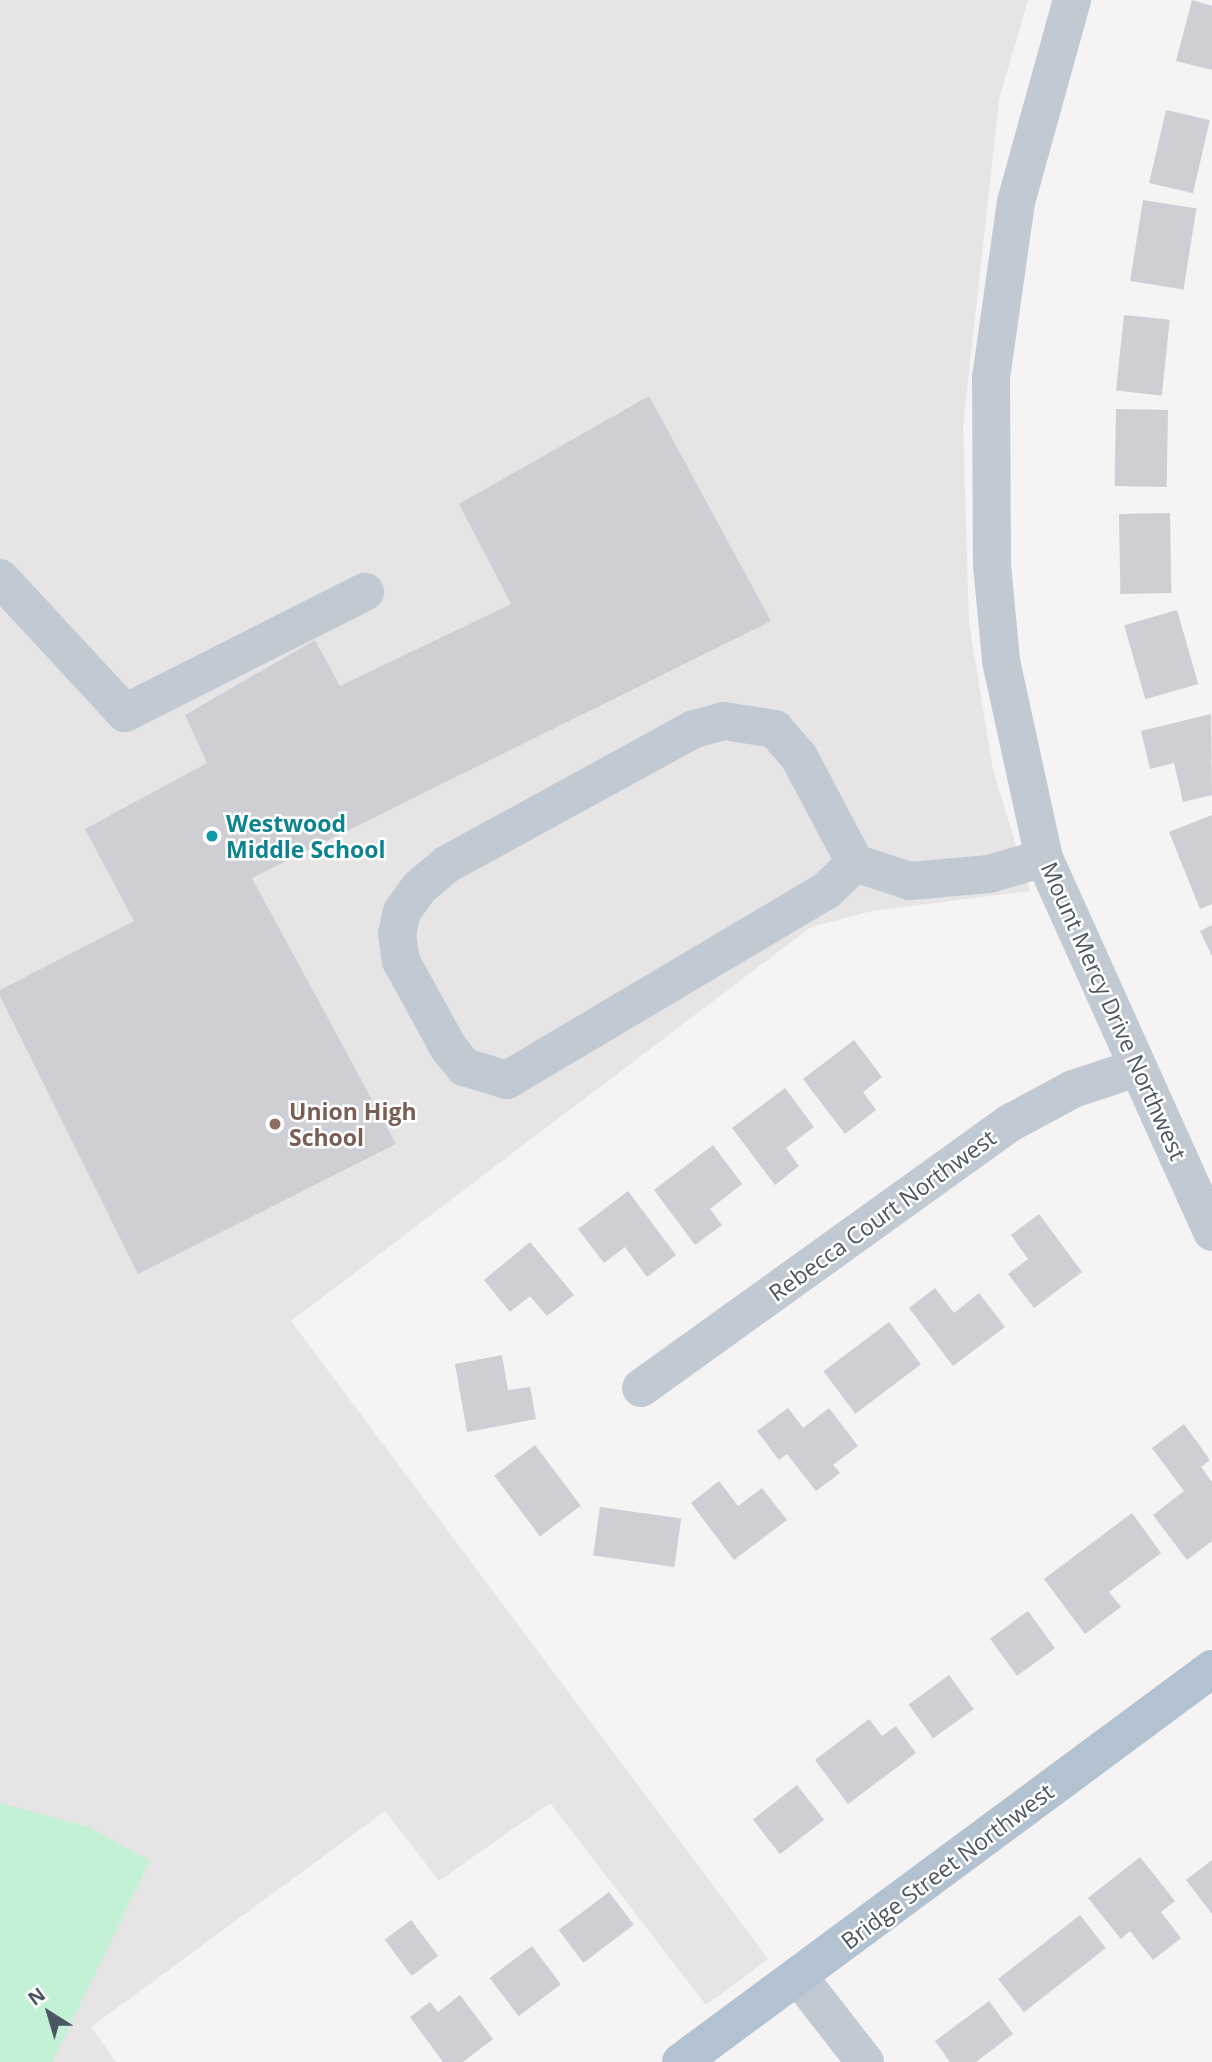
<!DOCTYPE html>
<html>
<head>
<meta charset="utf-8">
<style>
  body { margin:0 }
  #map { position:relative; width:1212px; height:2062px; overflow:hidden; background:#f5f3f3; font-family:"Open Sans",sans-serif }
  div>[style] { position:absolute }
  .education>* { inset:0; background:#e6e4e5 }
  .green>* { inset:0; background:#c3f1d5 }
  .building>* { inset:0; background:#cdcfd5; transform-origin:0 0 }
  .minor>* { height:38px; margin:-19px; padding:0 19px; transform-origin:19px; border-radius:19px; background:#c1cad2 }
  .major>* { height:38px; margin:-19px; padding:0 19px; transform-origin:19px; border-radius:19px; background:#b3c2d1 }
  .dots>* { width:19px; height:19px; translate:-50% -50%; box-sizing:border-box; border:4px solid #fff; border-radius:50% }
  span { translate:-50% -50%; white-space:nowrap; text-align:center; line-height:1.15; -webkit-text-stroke:5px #fff; paint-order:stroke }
  .culture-label { font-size:23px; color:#0d838f; font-weight:700 }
  .left { translate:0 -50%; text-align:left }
  .street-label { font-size:23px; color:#4a5661 }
  .education-label { font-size:23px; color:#785e54; font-weight:700 }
  .north { position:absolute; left:14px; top:1978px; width:70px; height:70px; -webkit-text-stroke:5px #fff; paint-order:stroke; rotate:323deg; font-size:19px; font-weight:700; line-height:28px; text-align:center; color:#4a5661 }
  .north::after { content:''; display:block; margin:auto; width:24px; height:32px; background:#4a5661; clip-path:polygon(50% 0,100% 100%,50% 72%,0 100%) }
</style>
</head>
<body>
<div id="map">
  <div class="education">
    <div style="clip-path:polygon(0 0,1028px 0,999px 99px,963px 427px,969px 623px,993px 770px,1030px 891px,872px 911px,811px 927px,291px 1321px,768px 1959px,706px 2005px,550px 1803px,439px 1881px,385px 1811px,91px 2027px,116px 2062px,0 2062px)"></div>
  </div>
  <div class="green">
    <div style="clip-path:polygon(0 1803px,89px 1827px,150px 1861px,52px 2062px,0 2062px)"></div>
  </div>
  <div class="building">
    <div style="clip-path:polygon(1192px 0,1212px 6px,1212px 70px,1176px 61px)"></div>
    <div style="left:1166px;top:110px;width:45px;height:75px;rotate:13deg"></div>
    <div style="left:1143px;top:200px;width:54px;height:82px;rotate:9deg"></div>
    <div style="left:1124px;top:315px;width:46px;height:76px;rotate:6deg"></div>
    <div style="clip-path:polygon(649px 396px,771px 621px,252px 878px,396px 1144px,138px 1274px,0 996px,0 990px,134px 921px,85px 829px,207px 763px,185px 715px,315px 640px,340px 686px,511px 604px,459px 504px)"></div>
    <div style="left:1116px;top:409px;width:52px;height:77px;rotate:1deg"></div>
    <div style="left:1170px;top:513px;width:80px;height:51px;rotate:89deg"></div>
    <div style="left:1177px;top:610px;width:77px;height:55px;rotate:74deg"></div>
    <div style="clip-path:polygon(1211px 714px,1212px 795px,1183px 802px,1174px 763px,1150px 769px,1141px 731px)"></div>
    <div style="clip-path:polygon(1212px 815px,1212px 904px,1200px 909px,1169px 832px)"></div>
    <div style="clip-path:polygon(1212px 925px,1212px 956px,1200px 931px)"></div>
    <div style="clip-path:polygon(854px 1040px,882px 1077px,863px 1092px,876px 1110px,845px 1134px,803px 1079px)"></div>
    <div style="clip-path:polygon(785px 1088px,814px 1127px,786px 1148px,799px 1166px,775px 1185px,732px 1128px)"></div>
    <div style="clip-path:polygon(713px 1145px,742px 1184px,710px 1209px,722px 1225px,695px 1245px,654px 1190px)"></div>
    <div style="clip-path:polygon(628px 1191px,676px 1255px,647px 1277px,625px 1247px,604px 1263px,578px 1229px)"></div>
    <div style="clip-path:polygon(1039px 1214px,1082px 1272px,1034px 1308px,1008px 1274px,1028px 1259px,1011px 1235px)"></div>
    <div style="clip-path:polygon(530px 1242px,574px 1295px,547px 1316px,530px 1296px,510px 1312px,484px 1280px)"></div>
    <div style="clip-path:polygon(935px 1288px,954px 1313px,979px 1293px,1005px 1327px,953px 1366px,909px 1308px)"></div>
    <div style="left:889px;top:1322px;width:53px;height:82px;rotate:53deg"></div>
    <div style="clip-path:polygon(502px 1355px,508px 1390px,530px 1387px,536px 1419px,467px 1432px,455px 1364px)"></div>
    <div style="clip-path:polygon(788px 1408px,803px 1428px,829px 1408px,858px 1446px,833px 1465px,840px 1473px,816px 1491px,787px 1454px,779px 1460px,757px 1431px)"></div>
    <div style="clip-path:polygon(1184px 1424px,1210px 1460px,1201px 1467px,1212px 1482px,1212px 1541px,1187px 1560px,1153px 1515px,1184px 1491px,1152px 1448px)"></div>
    <div style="left:535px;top:1445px;width:76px;height:51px;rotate:53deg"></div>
    <div style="clip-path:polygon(719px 1481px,738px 1506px,762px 1488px,787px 1520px,734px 1560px,691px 1503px)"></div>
    <div style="left:600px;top:1507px;width:82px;height:49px;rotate:8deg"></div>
    <div style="clip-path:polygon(1132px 1513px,1161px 1553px,1109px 1592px,1121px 1607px,1085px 1634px,1044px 1579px)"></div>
    <div style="left:1028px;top:1611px;width:46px;height:47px;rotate:54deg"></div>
    <div style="left:949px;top:1675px;width:42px;height:50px;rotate:54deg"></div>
    <div style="clip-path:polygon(869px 1719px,882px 1736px,896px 1726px,916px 1753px,848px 1804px,815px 1760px)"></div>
    <div style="left:797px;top:1785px;width:44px;height:56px;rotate:52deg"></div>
    <div style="clip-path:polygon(1140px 1857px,1175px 1901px,1161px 1912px,1181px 1938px,1153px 1960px,1130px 1931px,1121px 1939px,1088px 1898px)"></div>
    <div style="clip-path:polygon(1212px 1860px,1212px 1914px,1186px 1880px)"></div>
    <div style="left:609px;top:1892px;width:41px;height:63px;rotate:53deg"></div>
    <div style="left:1080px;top:1915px;width:42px;height:104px;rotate:52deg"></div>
    <div style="left:411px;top:1920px;width:45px;height:33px;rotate:53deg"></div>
    <div style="left:532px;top:1946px;width:48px;height:53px;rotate:53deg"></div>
    <div style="clip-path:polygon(460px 1995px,493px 2039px,463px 2062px,443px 2062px,410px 2017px,430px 2002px,438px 2012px)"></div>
    <div style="clip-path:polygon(989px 2001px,1013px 2034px,976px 2062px,950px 2062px,935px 2041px)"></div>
  </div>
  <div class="minor">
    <div style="left:1072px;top:0;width:210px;rotate:105.5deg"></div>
    <div style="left:1016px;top:202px;width:177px;rotate:98.1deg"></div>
    <div style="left:991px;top:377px;width:188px;rotate:89.7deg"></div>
    <div style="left:992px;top:565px;width:96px;rotate:84.6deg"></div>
    <div style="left:1001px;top:661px;width:202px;rotate:77.7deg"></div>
    <div style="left:1044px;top:858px;width:410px;rotate:65.8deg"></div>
    <div style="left:0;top:578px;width:184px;rotate:47.2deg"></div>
    <div style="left:125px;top:713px;width:269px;rotate:-26.8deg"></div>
    <div style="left:855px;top:863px;width:120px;rotate:-117.8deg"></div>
    <div style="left:799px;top:757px;width:37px;rotate:-131deg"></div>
    <div style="left:775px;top:729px;width:52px;rotate:-171.1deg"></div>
    <div style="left:724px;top:721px;width:31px;rotate:165deg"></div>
    <div style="left:694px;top:729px;width:283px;rotate:151.3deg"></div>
    <div style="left:446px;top:865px;width:35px;rotate:140deg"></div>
    <div style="left:419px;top:888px;width:29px;rotate:126deg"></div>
    <div style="left:402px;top:911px;width:24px;rotate:102deg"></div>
    <div style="left:397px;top:934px;width:27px;rotate:82deg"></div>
    <div style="left:401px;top:961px;width:98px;rotate:61.3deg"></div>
    <div style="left:448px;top:1047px;width:26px;rotate:51deg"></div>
    <div style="left:464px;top:1067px;width:45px;rotate:16.8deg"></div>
    <div style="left:507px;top:1080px;width:372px;rotate:-30.7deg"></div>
    <div style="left:827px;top:890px;width:39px;rotate:-44deg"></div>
    <div style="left:855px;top:863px;width:58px;rotate:18.1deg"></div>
    <div style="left:910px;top:881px;width:79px;rotate:-5.1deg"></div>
    <div style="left:989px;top:874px;width:57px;rotate:-16.2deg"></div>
    <div style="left:641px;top:1388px;width:452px;rotate:-35.7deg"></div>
    <div style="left:1008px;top:1124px;width:74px;rotate:-28.3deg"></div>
    <div style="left:1073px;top:1089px;width:67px;rotate:-18.2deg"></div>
    <div style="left:798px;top:1976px;width:109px;rotate:52.1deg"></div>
  </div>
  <div class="major">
    <div style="left:681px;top:2062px;width:661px;rotate:-36.51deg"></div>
  </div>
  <div class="dots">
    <div style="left:212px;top:836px;background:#0f9aa8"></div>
    <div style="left:275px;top:1124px;background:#8d6e63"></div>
  </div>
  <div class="culture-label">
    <span class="left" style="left:226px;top:836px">Westwood<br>Middle School</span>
  </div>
  <div class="street-label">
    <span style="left:1114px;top:1011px;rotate:66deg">Mount Mercy Drive Northwest</span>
    <span style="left:882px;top:1215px;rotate:-36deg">Rebecca Court Northwest</span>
    <span style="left:947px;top:1866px;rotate:-37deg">Bridge Street Northwest</span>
  </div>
  <div class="education-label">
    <span class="left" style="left:289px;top:1124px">Union High<br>School</span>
  </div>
  <div class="north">N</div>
</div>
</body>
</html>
